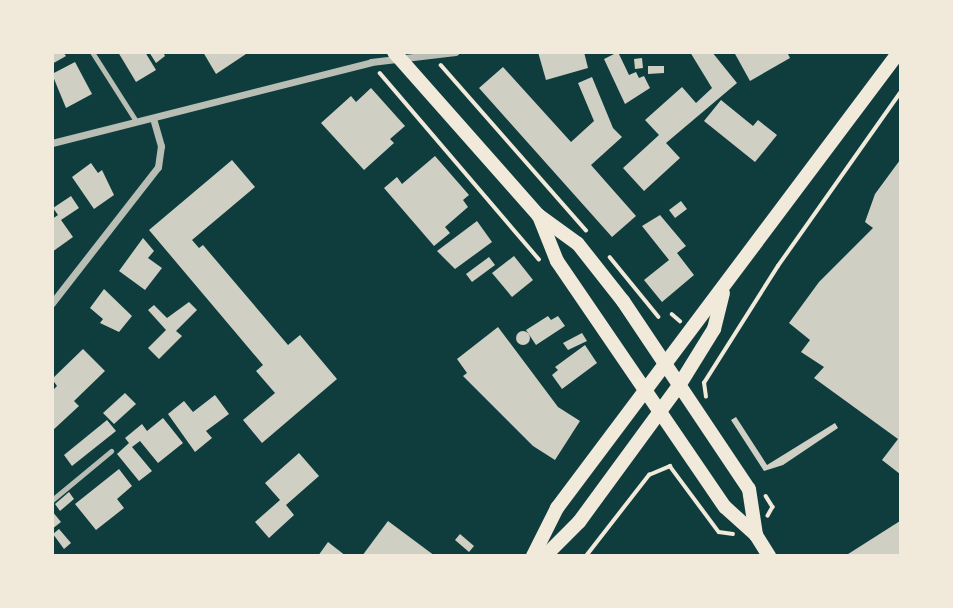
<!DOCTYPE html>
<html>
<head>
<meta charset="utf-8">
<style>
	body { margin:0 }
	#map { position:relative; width:953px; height:608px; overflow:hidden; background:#0f3d3e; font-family:Merriweather,serif }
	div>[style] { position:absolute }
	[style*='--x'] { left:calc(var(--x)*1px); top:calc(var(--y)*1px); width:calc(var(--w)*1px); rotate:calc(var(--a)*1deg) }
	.building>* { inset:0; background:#cfcfc3 }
	.round { border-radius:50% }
	.path>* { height:3.5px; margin:-1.75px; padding:0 1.75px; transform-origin:1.75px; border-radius:1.75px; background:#f1e9da }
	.service>* { height:5px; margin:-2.5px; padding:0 2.5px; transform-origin:2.5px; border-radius:2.5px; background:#b8beb3 }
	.minor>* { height:7px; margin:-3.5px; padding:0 3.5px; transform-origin:3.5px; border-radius:3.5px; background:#b8beb3 }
	.secondary>* { height:14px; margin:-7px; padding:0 7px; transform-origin:7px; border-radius:7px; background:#f1e9da }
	span { translate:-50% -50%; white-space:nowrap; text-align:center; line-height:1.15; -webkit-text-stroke:5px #f1e9da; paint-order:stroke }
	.frame { position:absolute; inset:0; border:54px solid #f1e9da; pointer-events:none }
</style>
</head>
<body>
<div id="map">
	<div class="building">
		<i style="clip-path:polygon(52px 52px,63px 52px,66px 56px,52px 64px)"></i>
		<i style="clip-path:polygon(118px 52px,145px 52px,156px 70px,136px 82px)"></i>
		<i style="clip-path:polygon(149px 52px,163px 52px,165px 56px,156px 63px)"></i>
		<i style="clip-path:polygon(203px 52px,249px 52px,216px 74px)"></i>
		<i style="clip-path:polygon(538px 52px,584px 52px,588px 68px,546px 80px)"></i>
		<i style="clip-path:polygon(618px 52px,629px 75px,636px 72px,639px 78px,644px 76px,650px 88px,625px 104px,604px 59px)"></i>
		<i style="clip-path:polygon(690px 52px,712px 52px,737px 83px,666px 143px,680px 158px,644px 191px,623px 168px,659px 135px,645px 120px,682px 87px,696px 103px,712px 88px)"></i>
		<i style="clip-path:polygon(734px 52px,787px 52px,790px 58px,750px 81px)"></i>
		<i style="clip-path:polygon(642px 58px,643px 68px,635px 69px,634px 59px)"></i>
		<i style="clip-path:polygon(75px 62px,92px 94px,66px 108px,52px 74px)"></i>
		<i style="clip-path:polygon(648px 66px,664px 66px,664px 73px,648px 74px)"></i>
		<i style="clip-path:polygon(503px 67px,571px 142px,594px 121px,578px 83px,592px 77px,613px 128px,622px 137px,591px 165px,636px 216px,612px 237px,479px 88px)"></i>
		<i style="clip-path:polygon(371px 88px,405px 126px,390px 139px,394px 143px,364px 170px,321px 123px,351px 96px,356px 102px)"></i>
		<i style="clip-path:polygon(721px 100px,753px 126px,758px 120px,777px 135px,755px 162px,704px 121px)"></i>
		<i style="clip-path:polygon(435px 156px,469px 195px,463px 200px,468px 207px,445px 227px,450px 233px,434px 246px,384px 188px,397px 177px,402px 184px)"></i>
		<i style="clip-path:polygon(232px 160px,255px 187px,192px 240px,199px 248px,203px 245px,288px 345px,300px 335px,337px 379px,262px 443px,243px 420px,275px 393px,256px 371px,263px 365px,149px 230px)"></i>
		<i style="clip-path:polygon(900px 160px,900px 474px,882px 460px,898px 439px,814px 378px,824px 367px,801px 352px,810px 340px,789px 323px,819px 282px,873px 228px,865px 222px,875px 194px)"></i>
		<i style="clip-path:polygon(91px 163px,98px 173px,102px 170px,114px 195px,94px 209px,72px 177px)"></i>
		<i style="clip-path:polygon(71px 196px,79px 208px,61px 220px,73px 237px,52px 252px,52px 219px,58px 215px,53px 208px)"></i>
		<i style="clip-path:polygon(681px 201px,687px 209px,675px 218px,669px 210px)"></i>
		<i style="clip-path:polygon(660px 215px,686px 246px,677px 253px,694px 275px,662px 302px,644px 280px,669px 260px,642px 226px)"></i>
		<i style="clip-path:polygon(477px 221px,492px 242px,455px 269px,437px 251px)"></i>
		<i style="clip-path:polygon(143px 238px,154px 251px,148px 258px,162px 268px,145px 290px,119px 271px)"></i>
		<i style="clip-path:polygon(514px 256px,533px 280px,512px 297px,492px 273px)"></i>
		<i style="clip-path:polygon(489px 257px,495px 265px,472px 282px,466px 274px)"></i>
		<i style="clip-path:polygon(104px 289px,132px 316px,119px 332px,100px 323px,103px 319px,90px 308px)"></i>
		<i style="clip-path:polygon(189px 302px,197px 310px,176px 331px,182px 336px,159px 359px,148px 348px,166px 330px,148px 310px,154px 305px,167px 318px)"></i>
		<i style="clip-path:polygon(548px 316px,551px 320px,558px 316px,565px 326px,536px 345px,526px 330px)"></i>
		<i style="clip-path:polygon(498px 327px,558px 407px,580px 421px,555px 460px,533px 446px,463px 376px,467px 373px,457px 359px)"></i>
		<i class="round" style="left:516px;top:331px;width:14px;height:14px"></i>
		<i style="clip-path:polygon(582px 333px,587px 341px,568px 350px,563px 343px)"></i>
		<i style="clip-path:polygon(585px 345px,597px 363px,562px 389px,552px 375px,558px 370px,555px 367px)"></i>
		<i style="clip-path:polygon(83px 349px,105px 371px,74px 401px,79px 406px,52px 431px,52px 391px,57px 386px,52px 379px)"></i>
		<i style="clip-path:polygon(125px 393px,136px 404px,114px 424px,103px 413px)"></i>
		<i style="clip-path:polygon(215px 395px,229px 414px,206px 431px,212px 438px,195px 452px,168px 414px,184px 401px,193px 412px)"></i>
		<i style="clip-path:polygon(736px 417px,767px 465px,835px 423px,838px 428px,783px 465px,764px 471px,731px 420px)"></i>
		<i style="clip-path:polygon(163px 418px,183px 443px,158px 463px,140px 441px,132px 447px,152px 471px,139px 481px,117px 454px,129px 443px,125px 438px,142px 424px,147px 431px)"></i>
		<i style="clip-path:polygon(107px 420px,116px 431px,72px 466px,64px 455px)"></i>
		<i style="clip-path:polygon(299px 453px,319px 476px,286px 505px,294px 515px,269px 538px,255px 522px,280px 500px,265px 483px)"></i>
		<i style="clip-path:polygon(119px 469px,132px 486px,117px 499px,124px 508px,96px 530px,75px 504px)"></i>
		<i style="clip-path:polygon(69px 492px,74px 499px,60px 511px,55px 504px)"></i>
		<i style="clip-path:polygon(52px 511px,61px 522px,52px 529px)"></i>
		<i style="clip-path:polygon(388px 521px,435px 556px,362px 556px)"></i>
		<i style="clip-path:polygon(900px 521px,900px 556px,845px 556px)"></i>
		<i style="clip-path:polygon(59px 529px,71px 543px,64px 549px,53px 534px)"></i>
		<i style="clip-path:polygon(460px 534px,474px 546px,469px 552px,455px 540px)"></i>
		<i style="clip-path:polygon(328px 542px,346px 556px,318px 556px)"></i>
	</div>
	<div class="path">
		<i style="--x:441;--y:65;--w:220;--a:48.7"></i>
		<i style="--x:380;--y:73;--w:245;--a:49.5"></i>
		<i style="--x:610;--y:257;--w:77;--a:50.8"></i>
		<i style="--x:672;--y:314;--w:11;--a:41"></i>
		<i style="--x:706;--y:397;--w:14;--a:-98"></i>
		<i style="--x:704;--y:383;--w:138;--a:-57.7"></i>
		<i style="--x:778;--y:266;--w:212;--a:-54.8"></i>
		<i style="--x:766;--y:496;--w:13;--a:58"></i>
		<i style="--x:773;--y:507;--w:10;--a:119"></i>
		<i style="--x:586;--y:556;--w:103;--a:-52.1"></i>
		<i style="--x:649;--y:475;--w:23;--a:-23"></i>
		<i style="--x:670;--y:466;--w:82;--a:53.4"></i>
		<i style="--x:719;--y:532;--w:14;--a:8"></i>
	</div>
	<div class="service">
		<i style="--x:92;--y:52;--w:82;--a:57.5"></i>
		<i style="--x:52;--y:500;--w:77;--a:-39.7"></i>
	</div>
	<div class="minor">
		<i style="--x:52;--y:143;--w:329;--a:-14.2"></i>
		<i style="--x:371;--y:62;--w:85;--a:-6.8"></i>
		<i style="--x:52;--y:303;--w:172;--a:-52.1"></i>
		<i style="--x:158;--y:167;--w:21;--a:-82"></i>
		<i style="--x:161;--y:146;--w:29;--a:-106"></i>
	</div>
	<div class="secondary">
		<i style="--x:394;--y:52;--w:217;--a:48.5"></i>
		<i style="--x:538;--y:215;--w:49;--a:35.9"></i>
		<i style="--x:578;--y:244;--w:73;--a:51.7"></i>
		<i style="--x:623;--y:301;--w:226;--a:56.2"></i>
		<i style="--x:749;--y:489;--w:47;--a:81.3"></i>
		<i style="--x:539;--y:216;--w:48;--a:68.2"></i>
		<i style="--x:557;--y:261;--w:298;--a:55.7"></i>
		<i style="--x:725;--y:507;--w:42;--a:42.1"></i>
		<i style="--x:756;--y:535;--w:25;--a:58"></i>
		<i style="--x:533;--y:556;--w:54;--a:-63.4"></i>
		<i style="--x:557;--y:508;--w:570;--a:-53.13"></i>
		<i style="--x:545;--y:556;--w:48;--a:-45"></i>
		<i style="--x:579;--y:522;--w:171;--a:-53.8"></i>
		<i style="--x:680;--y:384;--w:65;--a:-58.3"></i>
		<i style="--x:714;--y:329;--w:37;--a:-76"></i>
	</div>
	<div class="frame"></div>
</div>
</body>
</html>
